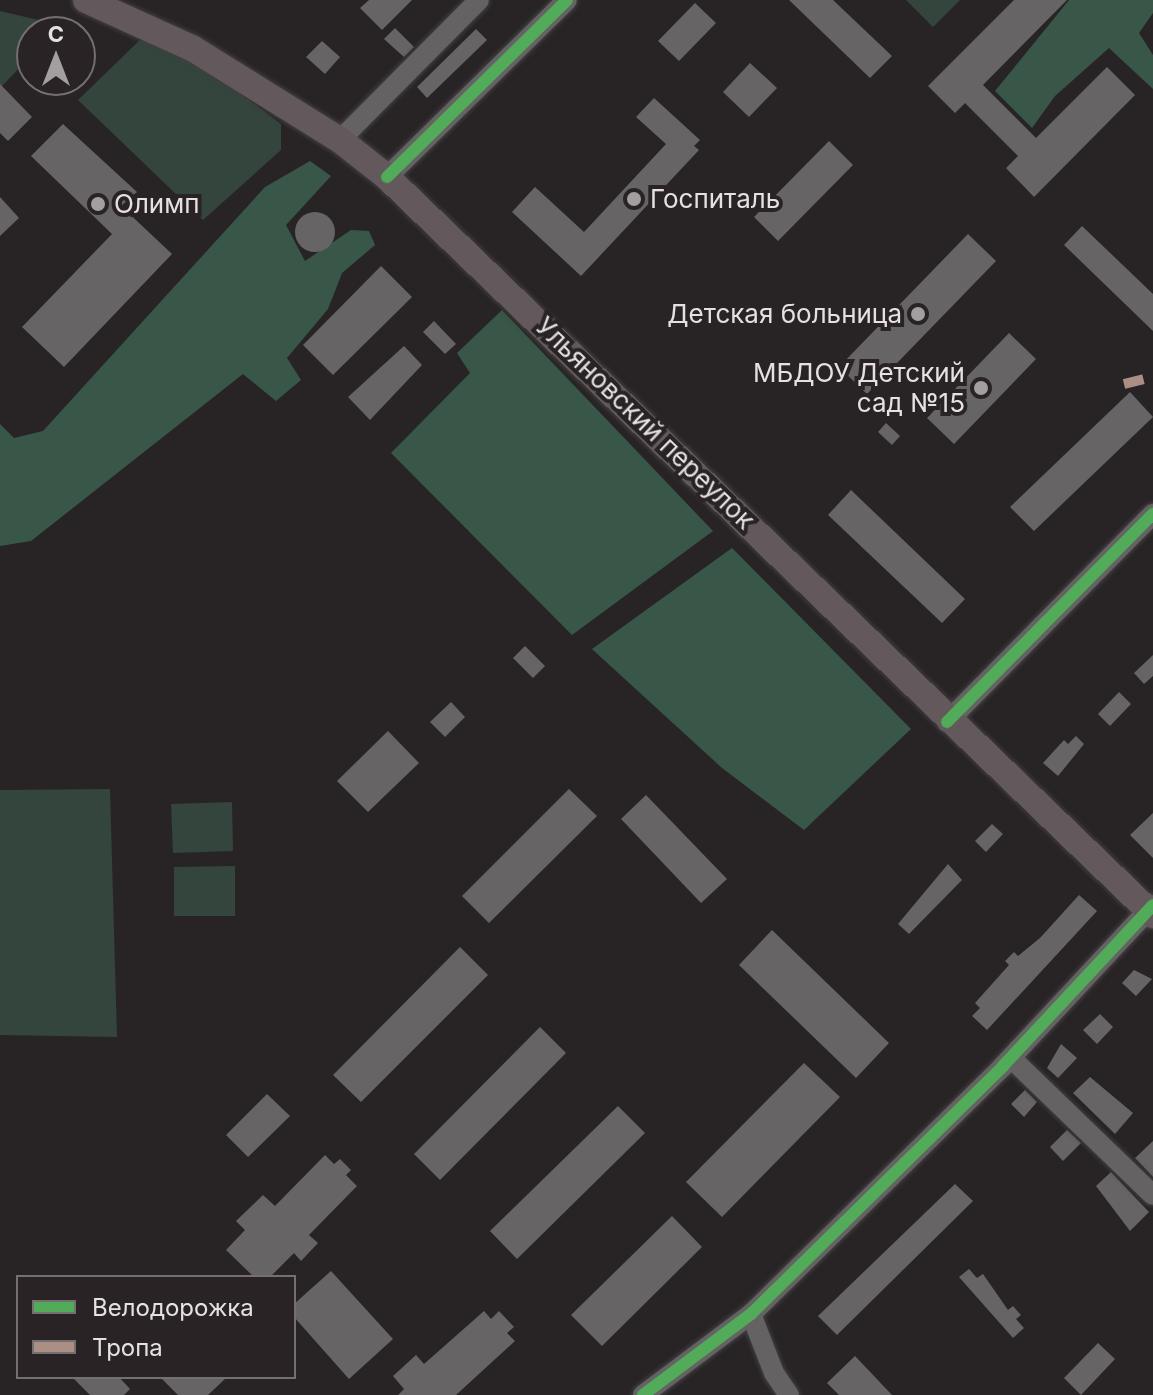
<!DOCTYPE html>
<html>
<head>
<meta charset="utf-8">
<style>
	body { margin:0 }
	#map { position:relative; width:1153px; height:1395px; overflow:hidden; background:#282426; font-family:Inter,sans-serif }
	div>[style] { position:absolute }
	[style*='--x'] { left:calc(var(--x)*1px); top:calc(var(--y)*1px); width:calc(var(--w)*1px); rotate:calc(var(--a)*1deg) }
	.green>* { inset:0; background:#33453c }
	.forest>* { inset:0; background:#385748 }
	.building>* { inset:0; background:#676465 }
	.round { border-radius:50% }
	.roads { filter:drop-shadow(0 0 2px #434041) drop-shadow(0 0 2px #434041) }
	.minor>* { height:20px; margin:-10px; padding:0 10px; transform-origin:10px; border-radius:10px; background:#646263 }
	.major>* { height:26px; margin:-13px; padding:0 13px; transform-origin:13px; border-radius:13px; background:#63595d }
	.quiet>* { height:10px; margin-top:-5px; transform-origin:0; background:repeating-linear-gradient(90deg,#ac8f84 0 20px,transparent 0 30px) }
	.cycleway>* { height:12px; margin:-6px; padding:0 6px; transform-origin:6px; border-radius:6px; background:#51ab58 }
	.dots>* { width:22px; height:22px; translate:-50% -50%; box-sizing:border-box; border:4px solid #292325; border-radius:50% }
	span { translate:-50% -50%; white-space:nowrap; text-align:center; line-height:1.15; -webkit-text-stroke:8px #292325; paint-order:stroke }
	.poi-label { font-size:26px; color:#e5e1e2 }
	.left { translate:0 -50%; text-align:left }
	.right { translate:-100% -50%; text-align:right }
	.street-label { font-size:26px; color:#e5e1e2 }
	.legend { position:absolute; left:16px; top:1275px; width:280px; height:104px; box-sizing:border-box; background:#292325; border:2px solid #746f71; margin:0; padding:10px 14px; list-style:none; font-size:24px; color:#e5e1e2 }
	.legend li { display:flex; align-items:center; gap:16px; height:40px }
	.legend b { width:40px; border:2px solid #746f71 }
	.north { position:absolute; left:16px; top:16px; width:80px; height:80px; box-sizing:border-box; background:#292325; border:2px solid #746f71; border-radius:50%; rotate:0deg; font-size:22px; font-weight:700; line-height:32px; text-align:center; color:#e5e1e2 }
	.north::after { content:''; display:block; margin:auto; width:28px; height:36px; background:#a39fa0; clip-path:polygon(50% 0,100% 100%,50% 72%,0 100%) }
</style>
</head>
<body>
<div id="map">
	<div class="green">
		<i style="clip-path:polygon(906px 0,960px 0,933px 27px)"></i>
		<i style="clip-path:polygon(0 11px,60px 25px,54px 32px,32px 32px,32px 55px,0 88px)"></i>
		<i style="clip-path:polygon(144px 36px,197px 62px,281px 124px,281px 150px,203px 220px,78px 100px)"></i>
		<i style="clip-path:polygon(110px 789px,117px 1037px,0 1035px,0 790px)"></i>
		<i style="clip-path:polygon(232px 802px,233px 851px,173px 853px,171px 804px)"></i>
		<i style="clip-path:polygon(235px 866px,235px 916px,174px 916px,174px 867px)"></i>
	</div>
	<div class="forest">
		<i style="clip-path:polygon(1069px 0,1153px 0,1153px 13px,1139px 33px,1153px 55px,1153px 89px,1109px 48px,1055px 96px,1032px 128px,995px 91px)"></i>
		<i style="clip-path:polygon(310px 161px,331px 176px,286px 225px,305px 261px,351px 230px,369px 231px,375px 245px,342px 273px,328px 309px,287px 358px,301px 380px,276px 401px,243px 374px,31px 541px,0 546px,0 424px,14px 438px,43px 431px,265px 187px)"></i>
		<i style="clip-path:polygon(502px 310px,713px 531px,572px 635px,391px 453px,470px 373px,457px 353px)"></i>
		<i style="clip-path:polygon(732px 548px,911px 729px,804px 830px,722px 768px,592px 649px)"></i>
	</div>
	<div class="building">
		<i style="clip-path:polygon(369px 0,412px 0,382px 30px,360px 8px)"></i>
		<i style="clip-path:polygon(789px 0,833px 0,892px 56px,870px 78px)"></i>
		<i style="clip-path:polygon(1014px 0,1067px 0,983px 85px,1036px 138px,1107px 67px,1135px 95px,1034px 197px,1006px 168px,1018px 156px,965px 103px,955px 113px,928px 86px)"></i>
		<i style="clip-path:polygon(695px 3px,716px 23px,679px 61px,658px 41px)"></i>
		<i style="clip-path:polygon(395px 28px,414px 47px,404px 57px,384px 39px)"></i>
		<i style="clip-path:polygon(476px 29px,487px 40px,427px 98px,417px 87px)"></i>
		<i style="clip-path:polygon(322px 41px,340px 57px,325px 74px,306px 57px)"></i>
		<i style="clip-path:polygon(750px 63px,777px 88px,749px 117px,723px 92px)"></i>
		<i style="clip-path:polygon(0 84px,32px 117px,8px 141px,0 133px)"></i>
		<i style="clip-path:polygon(654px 98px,700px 140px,694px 146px,699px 150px,581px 276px,512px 212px,535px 187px,584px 232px,666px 144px,636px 117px)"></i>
		<i style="clip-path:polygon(63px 124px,137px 192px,121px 206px,172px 254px,64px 367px,22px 327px,112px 234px,31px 156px)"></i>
		<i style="clip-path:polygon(829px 141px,853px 165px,778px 241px,754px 217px)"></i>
		<i style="clip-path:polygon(0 197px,19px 218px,0 236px)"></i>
		<i class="round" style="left:295px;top:212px;width:40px;height:40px"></i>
		<i style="clip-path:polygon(1082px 226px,1153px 294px,1153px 331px,1064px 245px)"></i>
		<i style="clip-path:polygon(968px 234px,996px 261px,867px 394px,839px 367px)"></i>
		<i style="clip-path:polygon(381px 266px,412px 297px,333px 375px,303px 345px)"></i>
		<i style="clip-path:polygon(434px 321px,456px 344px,445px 354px,423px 332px)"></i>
		<i style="clip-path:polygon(1009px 333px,1036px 359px,954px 444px,927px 418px)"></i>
		<i style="clip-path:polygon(404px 346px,422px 365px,370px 420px,348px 397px)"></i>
		<i style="clip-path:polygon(1130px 392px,1153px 417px,1034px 531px,1010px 507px)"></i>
		<i style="clip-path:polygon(886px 423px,900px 436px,892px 445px,878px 432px)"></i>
		<i style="clip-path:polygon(851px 490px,965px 599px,942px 623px,828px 515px)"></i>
		<i style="clip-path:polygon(525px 646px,545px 666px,533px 678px,513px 658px)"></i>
		<i style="clip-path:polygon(1153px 655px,1153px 676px,1144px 684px,1134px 673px)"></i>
		<i style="clip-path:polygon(1119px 692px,1131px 704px,1110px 726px,1098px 714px)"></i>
		<i style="clip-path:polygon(451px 702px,465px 717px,445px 737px,430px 722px)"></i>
		<i style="clip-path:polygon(388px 731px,419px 763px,368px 812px,337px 781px)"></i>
		<i style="clip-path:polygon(1076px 736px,1084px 744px,1058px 776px,1043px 763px,1064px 740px,1068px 744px)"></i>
		<i style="clip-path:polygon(569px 789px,597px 816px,489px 923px,462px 896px)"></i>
		<i style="clip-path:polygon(646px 795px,727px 879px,701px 903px,621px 819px)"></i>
		<i style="clip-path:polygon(1153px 813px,1153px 858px,1130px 835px)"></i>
		<i style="clip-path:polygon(992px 824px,1003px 834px,986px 852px,975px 841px)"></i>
		<i style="clip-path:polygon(948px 864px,962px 880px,909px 934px,898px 924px)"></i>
		<i style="clip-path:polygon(1079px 895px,1097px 911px,987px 1030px,972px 1016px,980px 1008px,975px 1003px,1009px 965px,1005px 961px,1014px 952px,1018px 956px,1040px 938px)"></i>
		<i style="clip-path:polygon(772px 930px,889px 1043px,856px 1078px,739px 965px)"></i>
		<i style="clip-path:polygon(460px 947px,488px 975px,361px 1102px,333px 1075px)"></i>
		<i style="clip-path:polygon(1134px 970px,1152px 979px,1136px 996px,1122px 983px)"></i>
		<i style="clip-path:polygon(1100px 1014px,1113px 1027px,1097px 1044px,1083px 1030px)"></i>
		<i style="clip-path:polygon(540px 1027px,566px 1053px,440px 1180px,414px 1154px)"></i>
		<i style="clip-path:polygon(1061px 1044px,1077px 1058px,1058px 1078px,1047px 1068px)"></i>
		<i style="clip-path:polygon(804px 1063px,840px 1097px,722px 1217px,686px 1182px)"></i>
		<i style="clip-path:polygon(1090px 1077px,1133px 1113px,1115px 1134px,1073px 1093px)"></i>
		<i style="clip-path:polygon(1025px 1090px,1037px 1102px,1024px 1117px,1011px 1104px)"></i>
		<i style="clip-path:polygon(267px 1094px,290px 1116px,248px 1157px,226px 1135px)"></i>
		<i style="clip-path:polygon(618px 1106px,645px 1133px,517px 1259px,490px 1231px)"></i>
		<i style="clip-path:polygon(1067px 1130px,1081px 1143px,1063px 1161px,1050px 1147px)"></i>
		<i style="clip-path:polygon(1153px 1141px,1153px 1177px,1135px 1158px)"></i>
		<i style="clip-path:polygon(325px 1155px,334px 1164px,340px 1159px,351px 1170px,346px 1175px,357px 1186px,309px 1235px,318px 1243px,301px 1261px,294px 1253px,270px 1277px,254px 1277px,226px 1250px,245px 1230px,236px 1221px,263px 1195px,275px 1206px)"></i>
		<i style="clip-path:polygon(1111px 1172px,1149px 1212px,1130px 1231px,1096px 1186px)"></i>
		<i style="clip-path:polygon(955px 1184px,973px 1201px,837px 1335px,818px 1316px)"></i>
		<i style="clip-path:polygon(672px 1216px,702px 1247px,602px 1346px,571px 1315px)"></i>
		<i style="clip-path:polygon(969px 1269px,977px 1278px,983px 1274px,1008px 1310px,1013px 1306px,1021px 1315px,1016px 1319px,1024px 1328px,1013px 1338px,959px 1277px)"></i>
		<i style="clip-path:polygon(331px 1271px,393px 1339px,349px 1379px,294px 1317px,294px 1304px)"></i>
		<i style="clip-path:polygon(484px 1311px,491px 1319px,499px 1311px,514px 1327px,507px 1333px,515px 1341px,456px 1395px,398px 1395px,404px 1389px,393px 1376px,416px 1355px,424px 1364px)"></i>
		<i style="clip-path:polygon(1098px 1343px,1115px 1359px,1081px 1395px,1064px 1378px)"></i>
		<i style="clip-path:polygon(855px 1356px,892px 1395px,839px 1395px,827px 1383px)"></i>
		<i style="clip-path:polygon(72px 1377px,119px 1377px,130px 1389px,124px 1395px,90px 1395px)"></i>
		<i style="clip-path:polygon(160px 1377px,227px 1377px,208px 1395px,178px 1395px)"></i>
	</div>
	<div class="roads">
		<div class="minor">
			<i style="--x:340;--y:140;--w:197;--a:-45.2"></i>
			<i style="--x:387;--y:177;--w:252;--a:-44.5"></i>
			<i style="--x:947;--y:722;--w:293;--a:-45.3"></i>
			<i style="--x:1011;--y:1058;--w:197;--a:44"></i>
			<i style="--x:751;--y:1314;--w:63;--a:68.7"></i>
			<i style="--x:774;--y:1373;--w:27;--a:56"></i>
			<i style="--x:643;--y:1395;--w:135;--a:-36.9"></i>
			<i style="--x:751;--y:1314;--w:354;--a:-44.5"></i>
			<i style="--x:1003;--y:1066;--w:220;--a:-47"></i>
		</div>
		<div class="major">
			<i style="--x:86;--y:0;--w:116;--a:24.4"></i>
			<i style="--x:192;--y:48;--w:174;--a:31.9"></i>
			<i style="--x:340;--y:140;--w:60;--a:38.2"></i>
			<i style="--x:387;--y:177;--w:1064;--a:43.93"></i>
		</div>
	</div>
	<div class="quiet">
		<i style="--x:1124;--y:384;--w:30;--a:-14"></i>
	</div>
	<div class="cycleway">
		<i style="--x:387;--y:177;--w:252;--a:-44.5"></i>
		<i style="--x:947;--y:722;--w:293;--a:-45.3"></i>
		<i style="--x:643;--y:1395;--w:135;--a:-36.9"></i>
		<i style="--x:751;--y:1314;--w:354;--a:-44.5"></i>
		<i style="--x:1003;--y:1066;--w:220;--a:-47"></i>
	</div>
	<div class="dots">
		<i style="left:634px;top:199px;background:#a39fa0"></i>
		<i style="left:98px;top:204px;background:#a39fa0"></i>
		<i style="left:918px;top:314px;background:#a39fa0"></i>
		<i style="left:981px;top:388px;background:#a39fa0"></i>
	</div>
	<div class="poi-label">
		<span class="left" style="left:650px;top:199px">Госпиталь</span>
		<span class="left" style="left:114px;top:204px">Олимп</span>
		<span class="right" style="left:902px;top:314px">Детская больница</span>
		<span class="right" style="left:965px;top:388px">МБДОУ Детский<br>сад №15</span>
	</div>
	<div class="street-label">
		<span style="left:645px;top:423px;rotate:44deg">Ульяновский переулок</span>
	</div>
	<ul class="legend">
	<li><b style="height:10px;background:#51ab58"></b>Велодорожка</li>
	<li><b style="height:10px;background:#ac8f84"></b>Тропа</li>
	</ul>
	<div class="north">С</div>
</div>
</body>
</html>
